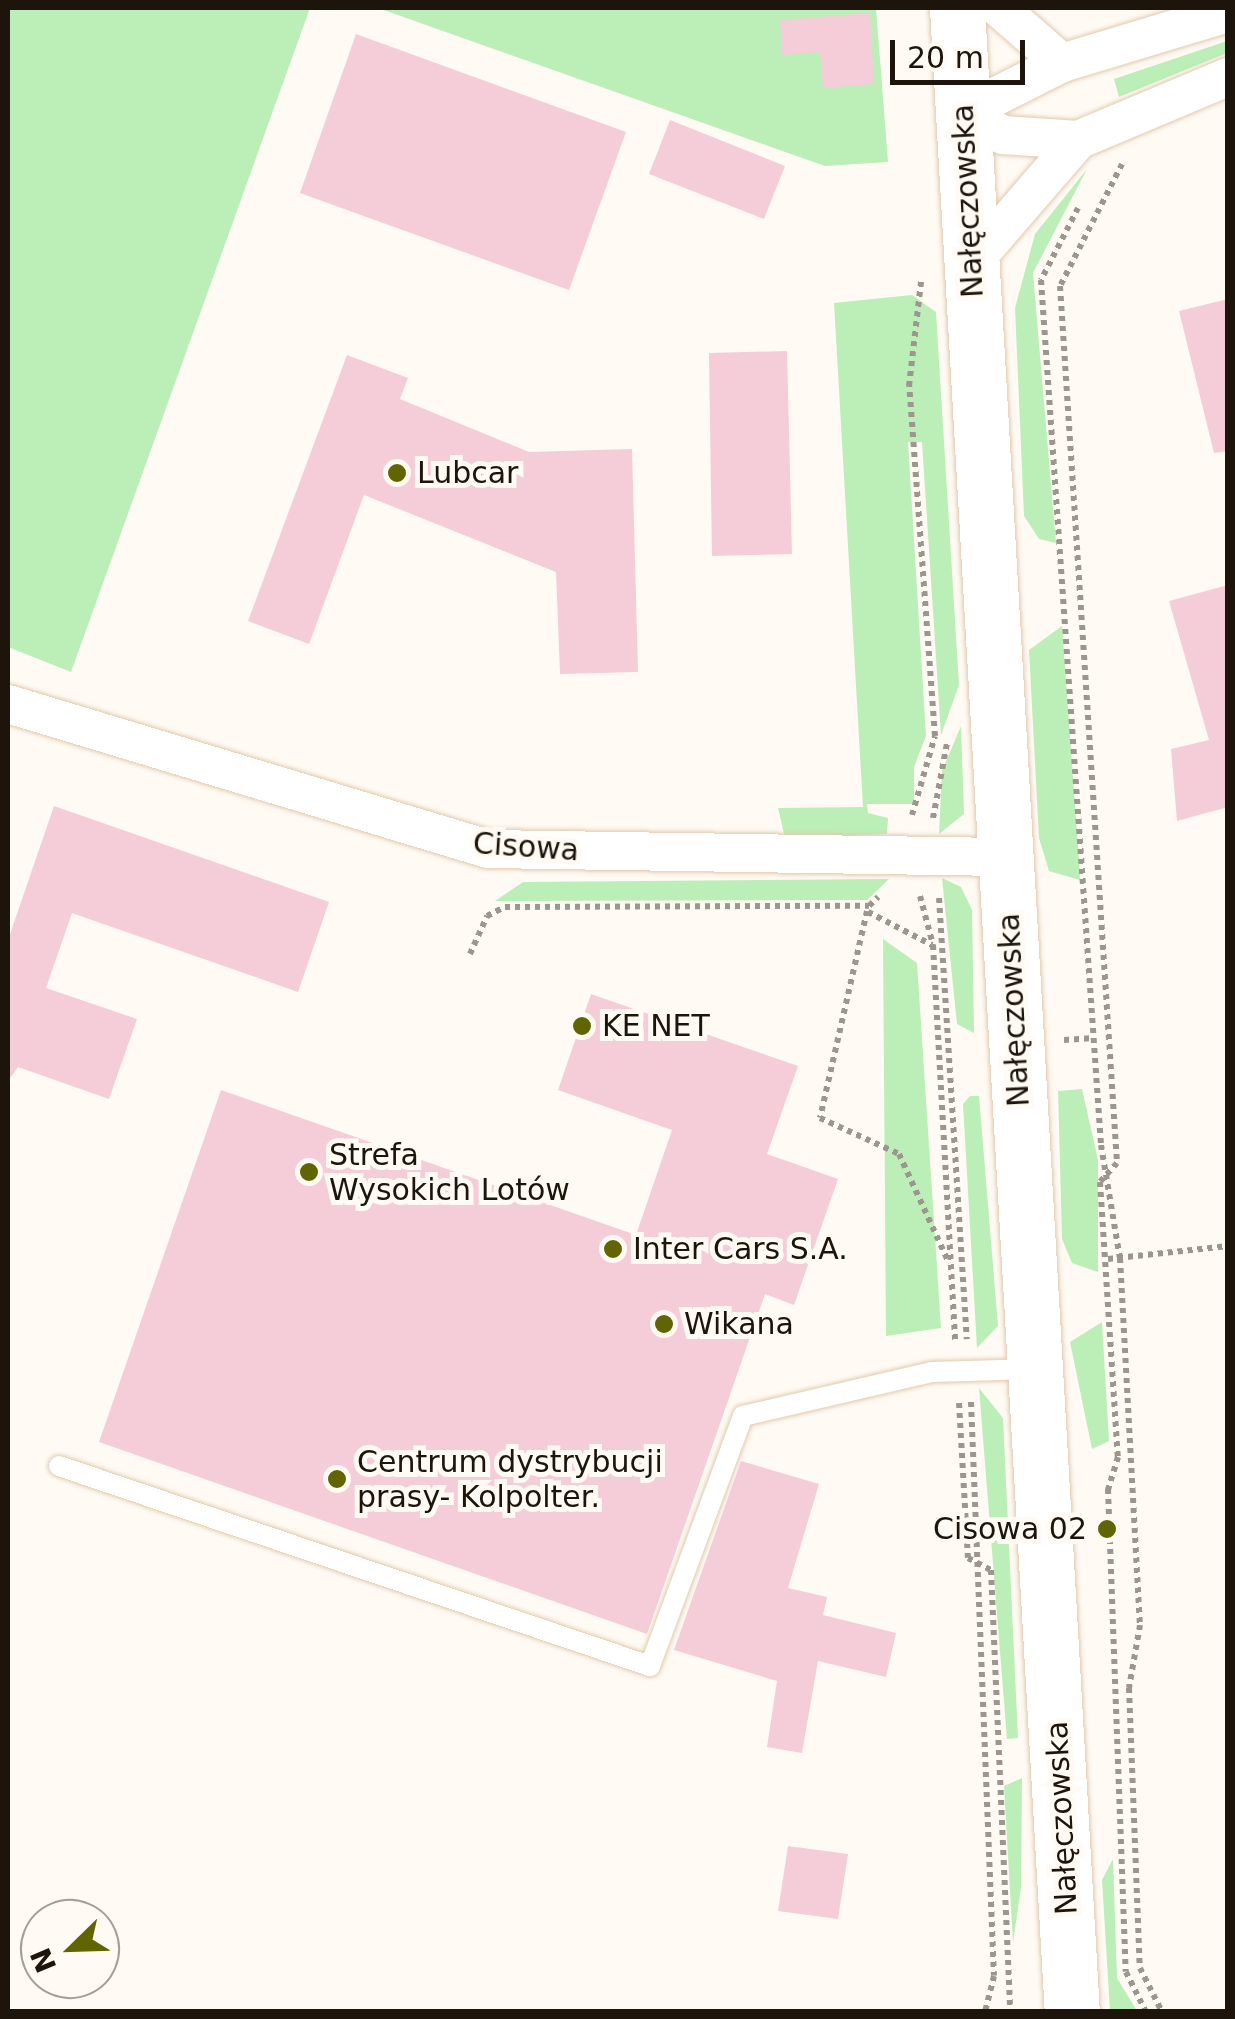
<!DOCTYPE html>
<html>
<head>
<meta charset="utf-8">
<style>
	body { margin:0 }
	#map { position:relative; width:1235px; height:2019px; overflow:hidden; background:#fffaf4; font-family:"DejaVu Sans",sans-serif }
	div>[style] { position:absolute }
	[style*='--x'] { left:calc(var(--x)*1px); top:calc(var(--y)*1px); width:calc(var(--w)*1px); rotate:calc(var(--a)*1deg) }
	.green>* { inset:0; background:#bceeb7 }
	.building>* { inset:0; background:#f4cdd9 }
	.path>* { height:6px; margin-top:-3px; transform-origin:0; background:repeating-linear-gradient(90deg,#9c968e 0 5px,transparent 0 10px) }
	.roads { filter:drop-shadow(0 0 2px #e1caae) drop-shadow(0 0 2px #e1caae) }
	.lane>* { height:20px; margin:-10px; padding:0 10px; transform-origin:10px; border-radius:10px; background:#fff }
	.street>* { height:38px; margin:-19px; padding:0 19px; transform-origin:19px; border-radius:19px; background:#fff }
	.secondary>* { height:55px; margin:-27.5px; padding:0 27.5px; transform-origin:27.5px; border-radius:27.5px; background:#fff }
	.dots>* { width:28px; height:28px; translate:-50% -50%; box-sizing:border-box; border:5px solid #fffaf4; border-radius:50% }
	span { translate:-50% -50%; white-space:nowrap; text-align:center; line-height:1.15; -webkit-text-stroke:10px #fffaf4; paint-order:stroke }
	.street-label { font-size:30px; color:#1d150b }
	.poi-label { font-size:30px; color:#1d150b }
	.left { translate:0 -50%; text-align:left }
	.right { translate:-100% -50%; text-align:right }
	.frame { position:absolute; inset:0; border:10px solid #1d150b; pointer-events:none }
	.north { position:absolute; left:20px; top:1899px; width:100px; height:100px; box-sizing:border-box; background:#fffaf4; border:2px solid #a59e97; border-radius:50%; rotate:247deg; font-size:28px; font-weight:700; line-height:40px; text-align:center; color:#1d150b }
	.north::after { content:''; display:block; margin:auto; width:35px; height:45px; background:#606501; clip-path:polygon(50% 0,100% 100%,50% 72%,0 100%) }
	.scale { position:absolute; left:890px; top:40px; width:135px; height:45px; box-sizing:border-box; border:5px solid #1d150b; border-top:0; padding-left:12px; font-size:30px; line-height:35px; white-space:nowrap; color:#1d150b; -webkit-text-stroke:8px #fffaf4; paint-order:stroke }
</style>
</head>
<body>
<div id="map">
	<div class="green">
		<i style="clip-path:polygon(8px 8px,310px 8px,71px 672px,8px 647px)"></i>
		<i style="clip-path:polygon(378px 8px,876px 8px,888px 162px,825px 166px)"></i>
		<i style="clip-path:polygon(1227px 41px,1227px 53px,1119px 97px,1114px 79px)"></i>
		<i style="clip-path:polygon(1087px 169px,1033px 273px,1056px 543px,1039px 539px,1024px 516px,1015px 308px,1035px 234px)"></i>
		<i style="clip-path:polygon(912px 295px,936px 312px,959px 685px,941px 735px,922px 442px,908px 442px,926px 736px,914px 767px,914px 804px,867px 804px,868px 813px,888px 818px,887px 834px,785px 838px,778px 808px,863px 807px,834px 303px)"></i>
		<i style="clip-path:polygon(1062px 626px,1079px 861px,1080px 880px,1049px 871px,1039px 838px,1029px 650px)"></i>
		<i style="clip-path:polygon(961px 726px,964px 814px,939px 834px,942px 771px)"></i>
		<i style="clip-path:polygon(942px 878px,961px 887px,972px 910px,974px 1033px,957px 1024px)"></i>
		<i style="clip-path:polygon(889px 879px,867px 900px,495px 901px,523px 882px)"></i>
		<i style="clip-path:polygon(883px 939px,917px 963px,941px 1328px,886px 1336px)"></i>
		<i style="clip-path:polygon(1082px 1089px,1098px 1160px,1098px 1272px,1072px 1263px,1062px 1239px,1058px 1091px)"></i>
		<i style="clip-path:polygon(970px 1096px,979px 1096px,998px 1326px,977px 1348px,963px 1104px)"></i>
		<i style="clip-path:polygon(1102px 1322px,1109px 1441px,1092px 1449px,1070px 1342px)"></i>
		<i style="clip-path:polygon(979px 1388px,1003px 1418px,1018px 1738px,1007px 1739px)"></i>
		<i style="clip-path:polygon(1022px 1778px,1021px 1887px,1013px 1943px,1004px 1786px)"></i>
		<i style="clip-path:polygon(1113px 1859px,1117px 1978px,1137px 2011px,1110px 2011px,1102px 1880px)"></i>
	</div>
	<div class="building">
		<i style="clip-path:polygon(870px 13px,874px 84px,823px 88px,820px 52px,782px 55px,780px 20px)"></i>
		<i style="clip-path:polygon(356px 34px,626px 132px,569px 290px,300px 193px)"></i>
		<i style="clip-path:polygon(670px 120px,785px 166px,764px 219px,649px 174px)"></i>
		<i style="clip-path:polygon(1228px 299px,1228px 451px,1214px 453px,1179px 311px)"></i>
		<i style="clip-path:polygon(787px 351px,792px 554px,712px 556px,709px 353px)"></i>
		<i style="clip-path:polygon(347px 355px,408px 378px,400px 399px,529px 452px,632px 449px,638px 672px,560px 674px,556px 572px,364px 495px,309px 644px,248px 621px)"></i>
		<i style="clip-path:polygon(1228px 585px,1228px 807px,1177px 821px,1171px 749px,1209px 740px,1169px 601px)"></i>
		<i style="clip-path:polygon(54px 806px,329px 902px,298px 992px,72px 913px,46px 988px,137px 1019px,109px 1099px,18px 1067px,8px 1081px,8px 940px)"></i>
		<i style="clip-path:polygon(591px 994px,798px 1066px,767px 1154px,838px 1179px,794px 1305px,765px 1294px,647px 1634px,99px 1442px,221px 1090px,636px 1235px,672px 1130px,558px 1090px)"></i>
		<i style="clip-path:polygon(741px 1461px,819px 1484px,788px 1588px,827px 1597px,823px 1615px,896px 1633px,886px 1677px,818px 1661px,802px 1753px,767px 1747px,777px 1681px,674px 1650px)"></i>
		<i style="clip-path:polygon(788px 1846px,848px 1854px,838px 1919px,778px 1911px)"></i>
	</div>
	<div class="path">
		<i style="--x:1122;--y:164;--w:137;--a:116.9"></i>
		<i style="--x:1060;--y:286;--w:879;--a:86.28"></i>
		<i style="--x:1117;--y:1163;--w:25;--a:132"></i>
		<i style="--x:1100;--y:1182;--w:276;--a:86.3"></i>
		<i style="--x:1118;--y:1457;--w:34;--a:107"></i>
		<i style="--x:1108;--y:1489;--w:483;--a:87.9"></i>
		<i style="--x:1126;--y:1972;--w:45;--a:63.4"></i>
		<i style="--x:1078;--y:208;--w:81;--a:117.2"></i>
		<i style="--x:1041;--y:280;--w:867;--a:86.03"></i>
		<i style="--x:1101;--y:1145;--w:115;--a:80.5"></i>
		<i style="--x:1120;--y:1258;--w:368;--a:86.9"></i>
		<i style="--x:1140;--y:1625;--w:64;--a:99.9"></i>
		<i style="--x:1129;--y:1688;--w:280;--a:87.8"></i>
		<i style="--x:1140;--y:1968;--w:49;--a:63.4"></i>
		<i style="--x:912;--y:815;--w:82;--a:-73.8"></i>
		<i style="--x:935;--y:736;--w:351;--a:-94.2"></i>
		<i style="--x:909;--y:386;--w:105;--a:-83.4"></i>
		<i style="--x:933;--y:818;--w:76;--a:-79.4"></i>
		<i style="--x:920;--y:896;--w:51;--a:75.1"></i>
		<i style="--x:933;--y:945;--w:397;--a:86.8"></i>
		<i style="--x:939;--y:898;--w:442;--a:86.4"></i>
		<i style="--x:867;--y:911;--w:212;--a:102.8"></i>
		<i style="--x:820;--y:1118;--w:87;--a:24.5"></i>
		<i style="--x:899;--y:1154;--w:120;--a:65.4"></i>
		<i style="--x:868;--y:912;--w:72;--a:27.3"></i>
		<i style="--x:470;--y:954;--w:42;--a:-65.9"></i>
		<i style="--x:487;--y:916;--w:20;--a:-27"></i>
		<i style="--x:505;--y:907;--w:364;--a:-0.2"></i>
		<i style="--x:869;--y:906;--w:13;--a:-45"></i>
		<i style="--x:1064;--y:1040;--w:30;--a:-4"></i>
		<i style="--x:1108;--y:1259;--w:121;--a:-6.2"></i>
		<i style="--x:971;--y:1402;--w:574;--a:87.71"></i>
		<i style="--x:994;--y:1976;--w:37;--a:104"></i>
		<i style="--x:959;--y:1403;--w:155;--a:86.7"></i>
		<i style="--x:968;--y:1558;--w:26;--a:28"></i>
		<i style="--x:991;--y:1570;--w:442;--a:87.5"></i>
	</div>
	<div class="roads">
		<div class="lane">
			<i style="--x:59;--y:1466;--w:624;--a:18.7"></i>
			<i style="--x:650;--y:1666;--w:267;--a:-69.6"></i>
			<i style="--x:743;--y:1416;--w:194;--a:-13.1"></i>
			<i style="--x:932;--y:1372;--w:103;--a:-1.7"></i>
		</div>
		<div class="street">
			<i style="--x:999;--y:8;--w:84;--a:41.1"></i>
			<i style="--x:963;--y:113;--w:111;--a:-26.8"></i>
			<i style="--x:1062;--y:63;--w:173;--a:-16.8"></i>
			<i style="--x:963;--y:113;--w:46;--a:28.8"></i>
			<i style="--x:1003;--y:135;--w:75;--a:3.8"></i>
			<i style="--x:1078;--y:140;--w:163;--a:-22.8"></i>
			<i style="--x:972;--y:263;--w:162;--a:-49.2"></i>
			<i style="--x:8;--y:704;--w:501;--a:16.81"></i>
			<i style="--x:488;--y:849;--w:517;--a:0.89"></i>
		</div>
		<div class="secondary">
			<i style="--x:957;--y:8;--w:2007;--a:86.72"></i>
		</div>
	</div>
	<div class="dots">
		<i style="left:397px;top:473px;background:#606501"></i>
		<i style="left:582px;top:1026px;background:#606501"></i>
		<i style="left:309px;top:1172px;background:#606501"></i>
		<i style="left:613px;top:1249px;background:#606501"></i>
		<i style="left:664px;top:1324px;background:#606501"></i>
		<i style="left:337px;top:1479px;background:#606501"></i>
		<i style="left:1107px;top:1529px;background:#606501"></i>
	</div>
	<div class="street-label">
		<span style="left:968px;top:201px;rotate:-93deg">Nałęczowska</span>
		<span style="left:526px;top:847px;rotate:4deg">Cisowa</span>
		<span style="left:1014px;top:1010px;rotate:-93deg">Nałęczowska</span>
		<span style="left:1062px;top:1818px;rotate:-93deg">Nałęczowska</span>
	</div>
	<div class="poi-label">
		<span class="left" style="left:417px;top:473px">Lubcar</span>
		<span class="left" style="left:602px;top:1026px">KE NET</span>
		<span class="left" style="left:329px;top:1172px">Strefa<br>Wysokich Lotów</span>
		<span class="left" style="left:633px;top:1249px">Inter Cars S.A.</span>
		<span class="left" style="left:684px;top:1324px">Wikana</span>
		<span class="left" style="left:357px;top:1479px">Centrum dystrybucji<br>prasy- Kolpolter.</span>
		<span class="right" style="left:1087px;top:1529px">Cisowa 02</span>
	</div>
	<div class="frame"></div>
	<div class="north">N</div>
	<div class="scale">20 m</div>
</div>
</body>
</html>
